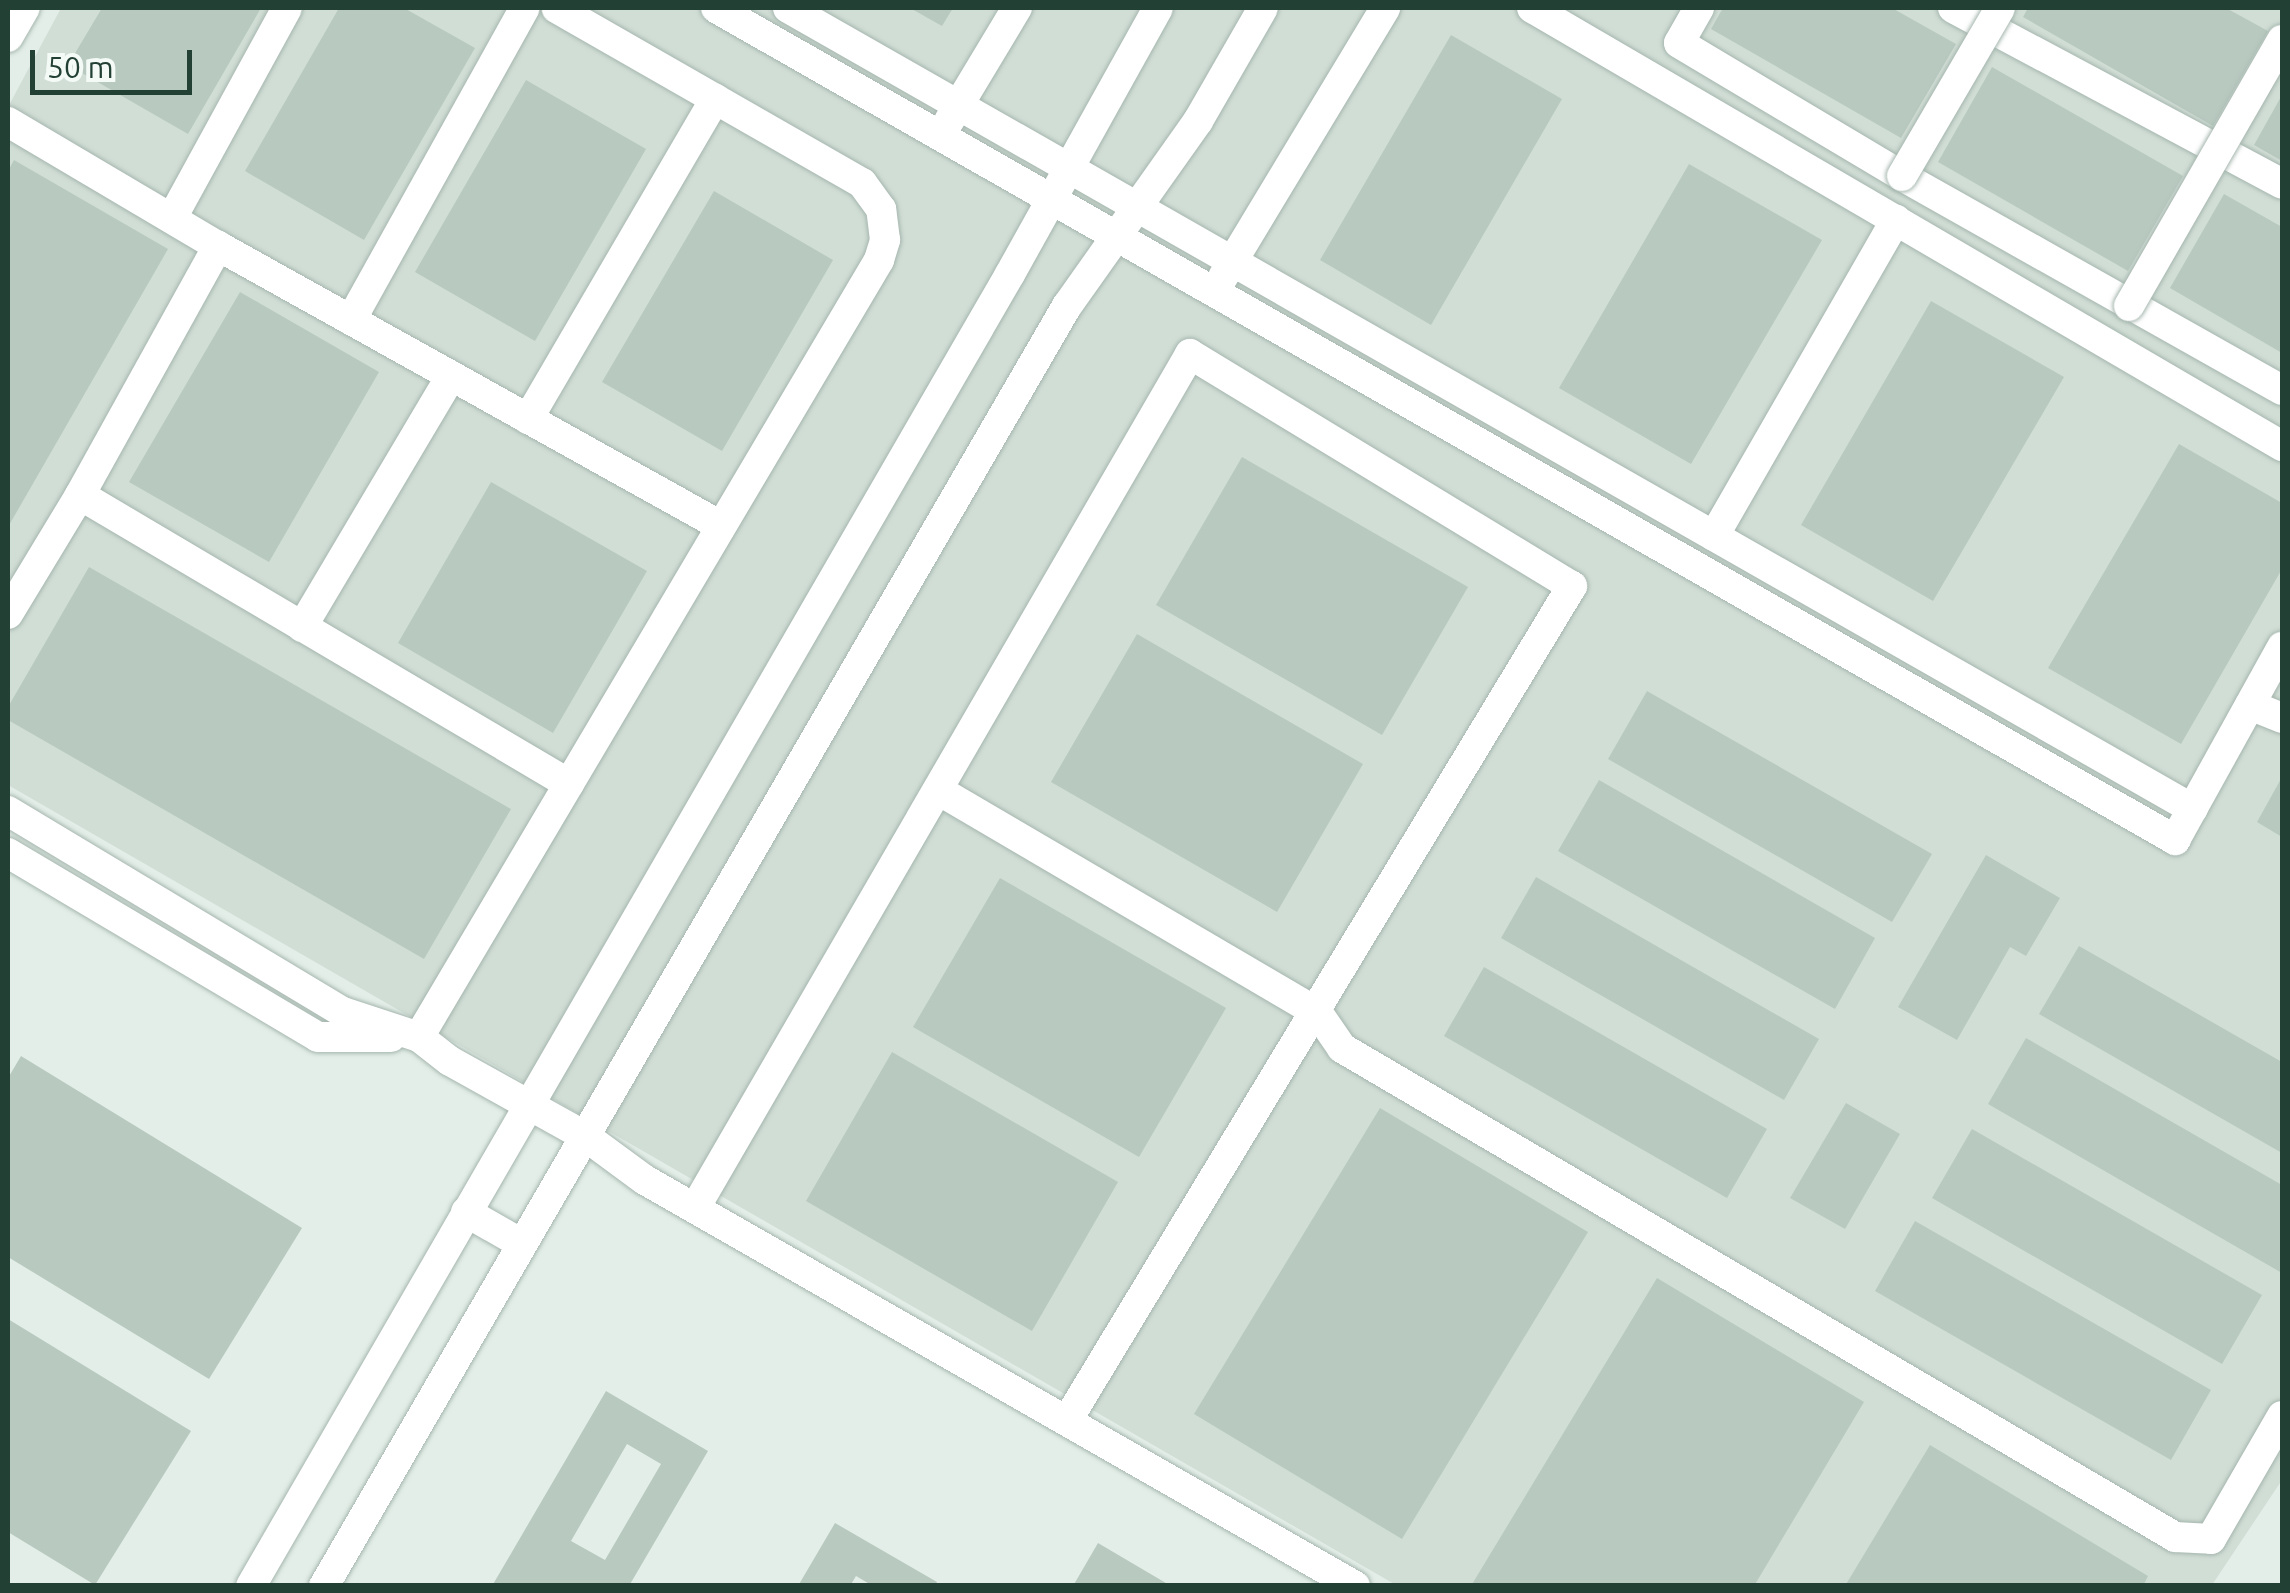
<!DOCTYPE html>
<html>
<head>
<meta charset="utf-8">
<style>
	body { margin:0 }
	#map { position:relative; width:2290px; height:1593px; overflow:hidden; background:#e3eee8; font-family:Ubuntu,sans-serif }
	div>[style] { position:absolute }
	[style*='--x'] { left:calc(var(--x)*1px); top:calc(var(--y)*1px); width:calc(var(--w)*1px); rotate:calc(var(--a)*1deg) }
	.built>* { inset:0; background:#d1ded6 }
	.building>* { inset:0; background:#b8c9c0 }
	.roads { filter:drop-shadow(0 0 2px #a5b6ae) drop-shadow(0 0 2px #a5b6ae) }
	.minor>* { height:30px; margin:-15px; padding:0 15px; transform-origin:15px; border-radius:15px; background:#fff }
	.bridges { filter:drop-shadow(0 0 2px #a5b6ae) drop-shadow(0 0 2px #a5b6ae) }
	.minor-bridge>* { height:30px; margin:-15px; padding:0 15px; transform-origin:15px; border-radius:15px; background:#fff }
	span { translate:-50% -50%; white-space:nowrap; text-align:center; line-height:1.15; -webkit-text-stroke:9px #f4faf6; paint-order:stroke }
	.frame { position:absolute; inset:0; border:10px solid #224034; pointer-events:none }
	.scale { position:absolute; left:30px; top:50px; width:162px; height:45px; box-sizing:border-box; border:5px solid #224034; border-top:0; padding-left:12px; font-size:30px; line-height:35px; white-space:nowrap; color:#224034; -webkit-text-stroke:8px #f4faf6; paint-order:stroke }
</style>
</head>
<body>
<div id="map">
	<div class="built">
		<i style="clip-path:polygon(61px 8px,2282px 8px,2282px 1480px,2212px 1585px,1396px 1585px,8px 785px,8px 107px)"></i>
	</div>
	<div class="building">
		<i style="clip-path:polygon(102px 8px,261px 8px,188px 134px,68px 65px)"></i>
		<i style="clip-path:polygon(339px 8px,404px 8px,475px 48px,364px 240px,245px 171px)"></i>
		<i style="clip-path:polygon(910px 8px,953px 8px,942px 26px)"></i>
		<i style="clip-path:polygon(1723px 8px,1892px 8px,1956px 44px,1901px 138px,1711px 29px)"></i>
		<i style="clip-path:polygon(2028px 8px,2226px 8px,2268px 31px,2213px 126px,2023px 17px)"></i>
		<i style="clip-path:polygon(1451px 35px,1562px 99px,1431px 325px,1320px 260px)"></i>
		<i style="clip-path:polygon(1992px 67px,2183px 176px,2128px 271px,1938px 162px)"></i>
		<i style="clip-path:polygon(526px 80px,646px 149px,535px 341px,415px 272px)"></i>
		<i style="clip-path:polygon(2282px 95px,2282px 161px,2254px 145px)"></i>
		<i style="clip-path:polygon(14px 160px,168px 249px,8px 527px,8px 171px)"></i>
		<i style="clip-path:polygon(1689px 164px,1822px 240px,1691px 464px,1559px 388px)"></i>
		<i style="clip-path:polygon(714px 191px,833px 260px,722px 451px,602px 382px)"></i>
		<i style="clip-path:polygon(2224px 194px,2282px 227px,2282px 353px,2170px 288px)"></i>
		<i style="clip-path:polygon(240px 292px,379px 372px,269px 562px,129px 482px)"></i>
		<i style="clip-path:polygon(1931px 301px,2064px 377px,1933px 601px,1801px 525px)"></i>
		<i style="clip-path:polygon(2179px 444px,2282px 503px,2282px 569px,2181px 744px,2048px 668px)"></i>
		<i style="clip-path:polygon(1242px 457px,1468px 587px,1382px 735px,1156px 605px)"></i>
		<i style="clip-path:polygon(491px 482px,647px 571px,553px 733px,398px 643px)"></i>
		<i style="clip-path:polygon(89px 567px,511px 809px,424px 959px,8px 720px,8px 707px)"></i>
		<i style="clip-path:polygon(1137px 634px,1363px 764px,1277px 912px,1051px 782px)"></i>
		<i style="clip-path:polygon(1647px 691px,1932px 854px,1892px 922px,1608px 759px)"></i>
		<i style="clip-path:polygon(2282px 777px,2282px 837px,2257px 822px)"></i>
		<i style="clip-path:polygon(1599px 780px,1875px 938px,1835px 1009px,1558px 851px)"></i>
		<i style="clip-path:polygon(1986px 855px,2060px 898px,2026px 956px,2010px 947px,1957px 1040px,1898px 1007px)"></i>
		<i style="clip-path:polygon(1536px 877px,1819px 1039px,1784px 1100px,1501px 938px)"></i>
		<i style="clip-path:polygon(1000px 878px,1226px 1008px,1139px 1157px,913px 1027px)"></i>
		<i style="clip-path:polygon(2079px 946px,2282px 1062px,2282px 1153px,2039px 1014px)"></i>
		<i style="clip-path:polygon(1484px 967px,1767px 1129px,1727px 1198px,1444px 1036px)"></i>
		<i style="clip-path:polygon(2026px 1038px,2282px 1185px,2282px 1273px,1988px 1104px)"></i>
		<i style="clip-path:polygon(892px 1052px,1118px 1182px,1032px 1331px,806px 1201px)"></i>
		<i style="clip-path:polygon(21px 1056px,302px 1228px,209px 1379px,8px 1257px,8px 1078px)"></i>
		<i style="clip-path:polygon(1846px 1103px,1900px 1134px,1845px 1229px,1790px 1198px)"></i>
		<i style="clip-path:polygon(1380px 1108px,1588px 1232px,1402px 1539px,1194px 1414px)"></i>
		<i style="clip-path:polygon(1972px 1129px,2262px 1295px,2222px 1364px,1932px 1198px)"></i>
		<i style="clip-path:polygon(1915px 1221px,2211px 1390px,2171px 1460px,1875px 1291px)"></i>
		<i style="clip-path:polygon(1657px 1278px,1864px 1402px,1754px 1586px,1471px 1586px)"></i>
		<i style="clip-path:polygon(8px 1319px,191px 1431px,95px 1585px,8px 1532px)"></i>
		<i style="clip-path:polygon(evenodd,606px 1391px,708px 1451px,629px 1586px,492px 1586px,606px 1391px,627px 1444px,661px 1464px,605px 1560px,571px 1541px,627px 1444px)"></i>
		<i style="clip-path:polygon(1930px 1445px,2148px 1576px,2143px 1586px,1845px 1586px)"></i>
		<i style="clip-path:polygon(835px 1523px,937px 1582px,935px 1586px,873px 1586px,856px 1576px,850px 1586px,798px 1586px)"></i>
		<i style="clip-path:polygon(1098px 1543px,1171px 1586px,1073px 1586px)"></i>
	</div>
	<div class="roads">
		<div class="minor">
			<i style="--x:716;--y:8;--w:1680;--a:29.69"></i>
			<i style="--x:2175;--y:840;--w:221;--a:-61"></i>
			<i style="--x:788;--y:8;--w:1617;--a:29.69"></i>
			<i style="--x:1532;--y:8;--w:869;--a:30.28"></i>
			<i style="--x:1699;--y:8;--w:40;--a:119.7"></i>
			<i style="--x:1679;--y:43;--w:260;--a:30.8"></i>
			<i style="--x:1902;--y:176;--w:436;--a:29.4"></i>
			<i style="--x:1953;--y:8;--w:373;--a:28.1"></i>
			<i style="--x:8;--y:37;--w:34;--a:-60"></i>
			<i style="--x:949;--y:121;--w:132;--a:-59"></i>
			<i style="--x:8;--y:122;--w:244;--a:30.6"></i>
			<i style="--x:218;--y:246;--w:576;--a:29.1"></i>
			<i style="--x:172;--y:218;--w:239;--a:-61.3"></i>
			<i style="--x:1223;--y:277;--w:314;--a:-58.9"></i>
			<i style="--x:351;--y:320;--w:357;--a:-60.9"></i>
			<i style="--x:528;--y:419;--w:371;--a:-59.7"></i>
			<i style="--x:80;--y:495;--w:568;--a:30.58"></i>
			<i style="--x:1714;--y:536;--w:365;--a:-60.1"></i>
			<i style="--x:8;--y:614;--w:139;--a:-58.8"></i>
			<i style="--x:80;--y:495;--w:285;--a:-61"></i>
			<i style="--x:302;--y:627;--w:292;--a:-59.3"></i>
			<i style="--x:2250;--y:705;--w:35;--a:22"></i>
			<i style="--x:938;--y:790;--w:441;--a:30.4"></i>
			<i style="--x:1318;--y:1013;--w:42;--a:55.6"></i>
			<i style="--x:1342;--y:1048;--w:966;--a:30.41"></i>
			<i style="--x:2175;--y:1537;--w:36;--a:3"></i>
			<i style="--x:2211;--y:1539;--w:142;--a:-60"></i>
			<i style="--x:8;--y:811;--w:391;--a:31"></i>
			<i style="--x:343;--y:1012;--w:80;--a:18.2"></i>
			<i style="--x:419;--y:1037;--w:39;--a:38"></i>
			<i style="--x:450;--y:1061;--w:154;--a:29.1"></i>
			<i style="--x:585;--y:1136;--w:74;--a:36.3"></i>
			<i style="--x:645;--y:1180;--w:818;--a:29.76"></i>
			<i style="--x:8;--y:853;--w:360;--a:30.7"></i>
			<i style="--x:318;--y:1037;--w:73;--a:0"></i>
			<i style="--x:419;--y:1037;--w:903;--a:-59.37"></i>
			<i style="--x:879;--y:260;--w:21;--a:-73"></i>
			<i style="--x:885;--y:240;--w:31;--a:-97"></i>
			<i style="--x:881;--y:209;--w:32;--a:-126"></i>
			<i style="--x:862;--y:183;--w:352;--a:-150.2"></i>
			<i style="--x:695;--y:1208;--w:987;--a:-59.9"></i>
			<i style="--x:1190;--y:354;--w:447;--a:31.3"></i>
			<i style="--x:1572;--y:586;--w:976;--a:121.17"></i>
			<i style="--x:466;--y:1212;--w:64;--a:29.7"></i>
			<i style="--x:251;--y:1586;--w:1516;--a:-59.95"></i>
			<i style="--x:1010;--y:274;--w:304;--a:-60.9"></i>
			<i style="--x:324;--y:1586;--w:1480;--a:-59.87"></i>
			<i style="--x:1067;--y:306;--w:227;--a:-54.7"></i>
			<i style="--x:1198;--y:121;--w:130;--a:-60.1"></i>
		</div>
	</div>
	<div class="bridges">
		<div class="minor-bridge">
			<i style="--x:1902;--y:176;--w:194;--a:-59.7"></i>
			<i style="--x:2129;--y:306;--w:307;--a:-60.1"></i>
		</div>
	</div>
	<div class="frame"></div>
	<div class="scale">50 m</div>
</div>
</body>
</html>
